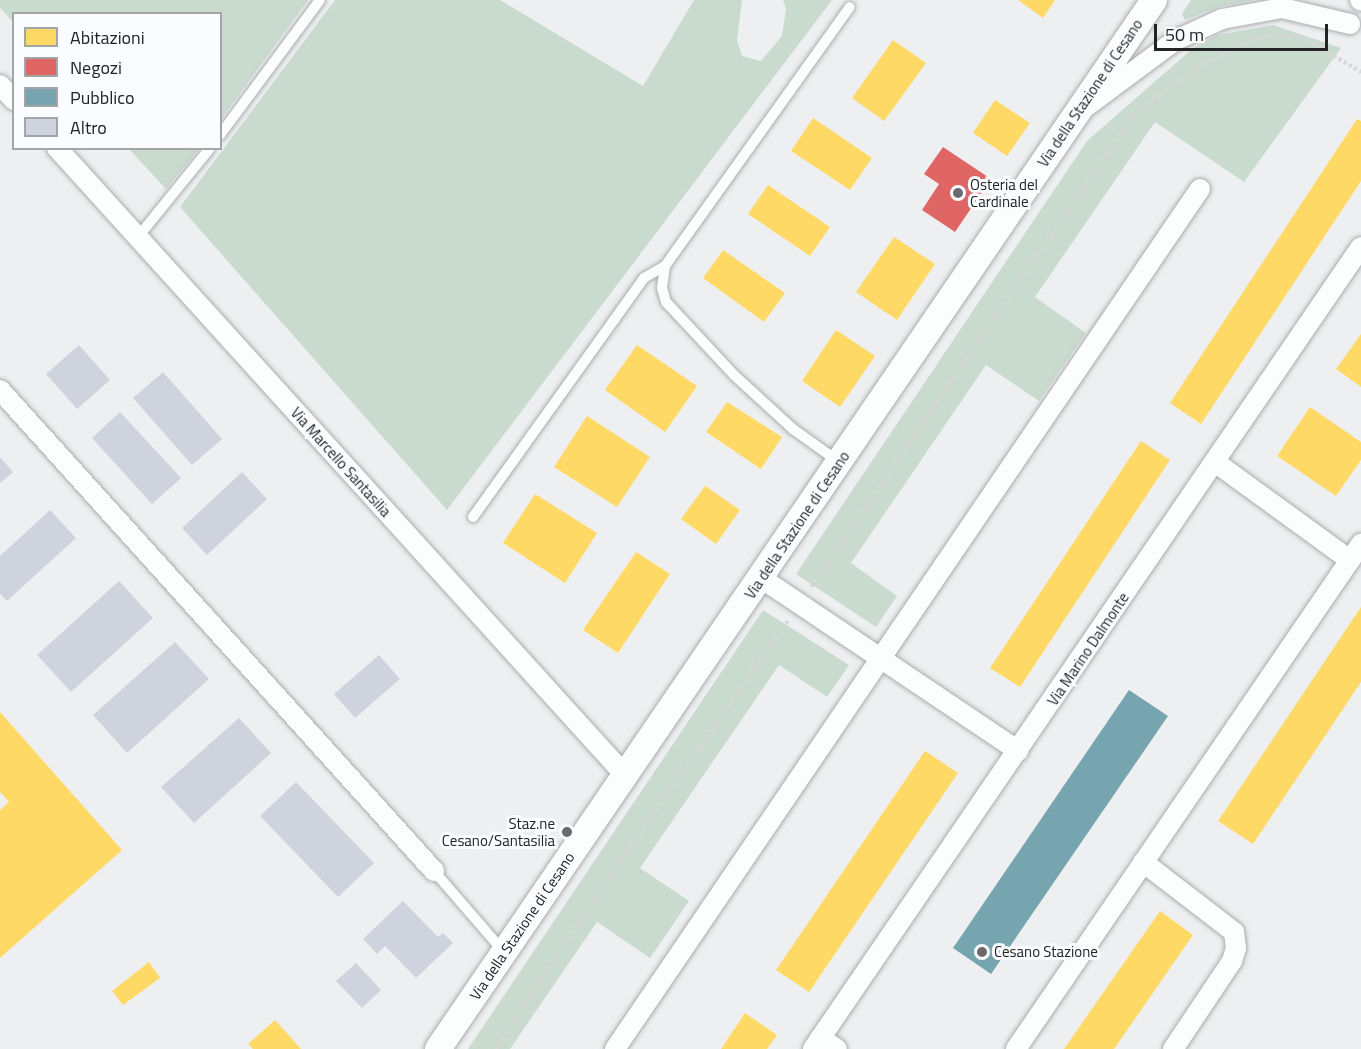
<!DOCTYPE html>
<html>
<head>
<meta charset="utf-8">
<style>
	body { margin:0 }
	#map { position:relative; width:1361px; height:1049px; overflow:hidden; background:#eeeff1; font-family:"Titillium Web",sans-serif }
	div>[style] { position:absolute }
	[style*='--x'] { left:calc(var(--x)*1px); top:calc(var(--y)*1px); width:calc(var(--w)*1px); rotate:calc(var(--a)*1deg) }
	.green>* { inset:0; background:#c9dbcf }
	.homes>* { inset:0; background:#ffd966 }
	.shops>* { inset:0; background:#e06666 }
	.public>* { inset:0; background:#76a5af }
	.building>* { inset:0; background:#cfd3dd }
	.path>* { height:4px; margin-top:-2px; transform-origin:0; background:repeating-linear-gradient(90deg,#d7d7d8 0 3px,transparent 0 6px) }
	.roads { filter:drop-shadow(0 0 2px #acacae) drop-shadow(0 0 2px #acacae) }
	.service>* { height:10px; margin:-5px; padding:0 5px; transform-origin:5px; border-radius:5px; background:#fcfdfd }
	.minor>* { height:20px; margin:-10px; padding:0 10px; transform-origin:10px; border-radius:10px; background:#fcfdfd }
	.tertiary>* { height:26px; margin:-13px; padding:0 13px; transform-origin:13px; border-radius:13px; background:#fcfdfd }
	.dots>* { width:16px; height:16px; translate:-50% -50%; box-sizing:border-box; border:3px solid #fafcff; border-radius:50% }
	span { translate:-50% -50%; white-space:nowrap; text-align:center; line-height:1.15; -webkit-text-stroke:6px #fafcff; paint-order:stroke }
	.street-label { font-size:15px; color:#232325 }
	.poi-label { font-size:15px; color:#232325 }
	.left { translate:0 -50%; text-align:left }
	.right { translate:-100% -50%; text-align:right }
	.legend { position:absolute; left:12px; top:12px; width:210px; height:138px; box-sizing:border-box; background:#fafcff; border:2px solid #a4a5a8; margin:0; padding:8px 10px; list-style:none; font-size:18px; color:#232325 }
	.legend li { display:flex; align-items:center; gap:12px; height:30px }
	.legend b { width:30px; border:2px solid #a4a5a8 }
	.scale { position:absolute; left:1154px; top:24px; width:174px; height:27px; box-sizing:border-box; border:3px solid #232325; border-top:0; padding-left:8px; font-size:18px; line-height:21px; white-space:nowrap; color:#232325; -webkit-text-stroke:4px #fafcff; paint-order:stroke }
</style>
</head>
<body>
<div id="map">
	<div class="green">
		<i style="clip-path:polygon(0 0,308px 0,221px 119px,220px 14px,14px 14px,13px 22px,0 8px)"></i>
		<i style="clip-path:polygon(335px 0,500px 0,643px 86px,694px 0,742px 0,737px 40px,742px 56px,761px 61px,782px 36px,786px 9px,783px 0,832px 0,447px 510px,180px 207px)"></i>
		<i style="clip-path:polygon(1191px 0,1256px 0,1220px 6px,1185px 20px,1182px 14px)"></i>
		<i style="clip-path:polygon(1273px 25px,1341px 48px,1244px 182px,1155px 122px,1035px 297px,1086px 333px,1039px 401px,986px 365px,851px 563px,897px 596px,876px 627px,796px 574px,1087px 141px,1192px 49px,1217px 35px)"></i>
		<i style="clip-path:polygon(129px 149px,199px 149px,166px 189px)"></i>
		<i style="clip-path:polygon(763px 610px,849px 665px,827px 697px,779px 665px,640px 868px,689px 901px,650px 958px,597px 922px,510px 1049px,468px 1049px)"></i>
	</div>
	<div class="homes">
		<i style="clip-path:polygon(1018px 0,1055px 0,1043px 18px)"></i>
		<i style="clip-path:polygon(893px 40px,926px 63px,884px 121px,852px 98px)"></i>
		<i style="clip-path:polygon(995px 100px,1030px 123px,1007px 156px,973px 133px)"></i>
		<i style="clip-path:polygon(813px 118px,872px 158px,850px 190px,791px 151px)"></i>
		<i style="clip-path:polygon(1357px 119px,1361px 121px,1361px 181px,1201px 424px,1170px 403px)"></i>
		<i style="clip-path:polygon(768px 185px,830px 227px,810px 256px,748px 214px)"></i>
		<i style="clip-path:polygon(894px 237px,935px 264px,897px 320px,856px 292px)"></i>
		<i style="clip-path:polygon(723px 250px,785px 293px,764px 322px,703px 278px)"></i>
		<i style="clip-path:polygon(836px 330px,875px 356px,840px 407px,802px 381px)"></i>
		<i style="clip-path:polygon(1361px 334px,1361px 387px,1336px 369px)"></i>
		<i style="clip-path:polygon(637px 345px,697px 386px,665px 432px,605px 390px)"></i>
		<i style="clip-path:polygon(727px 402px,782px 437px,761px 469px,706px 432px)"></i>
		<i style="clip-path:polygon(1310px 407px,1361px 442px,1361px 460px,1336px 496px,1277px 456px)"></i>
		<i style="clip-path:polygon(587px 416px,650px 457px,617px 507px,554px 467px)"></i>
		<i style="clip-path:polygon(1141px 441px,1170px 460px,1020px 687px,990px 668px)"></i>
		<i style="clip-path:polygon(705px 486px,740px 510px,716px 544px,681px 519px)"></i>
		<i style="clip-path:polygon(535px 494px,597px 533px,565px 583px,503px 543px)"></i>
		<i style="clip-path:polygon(636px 552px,670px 574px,618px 653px,583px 630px)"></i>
		<i style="clip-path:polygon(1361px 607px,1361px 682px,1253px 844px,1218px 821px)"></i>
		<i style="clip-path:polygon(0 712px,122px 850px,0 958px,0 810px,9px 802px,0 792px)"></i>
		<i style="clip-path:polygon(925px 751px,958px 773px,809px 992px,776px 970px)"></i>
		<i style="clip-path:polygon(1160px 911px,1193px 935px,1114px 1049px,1064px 1049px)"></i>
		<i style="clip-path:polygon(149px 962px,160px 978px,123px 1005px,112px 991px)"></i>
		<i style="clip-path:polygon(745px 1013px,777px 1035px,767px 1049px,721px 1049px)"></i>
		<i style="clip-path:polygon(275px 1020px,301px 1049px,253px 1049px,248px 1044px)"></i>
	</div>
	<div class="shops">
		<i style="clip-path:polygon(943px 147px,991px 179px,955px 232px,922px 210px,939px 184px,924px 174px)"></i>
	</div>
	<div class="public">
		<i style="clip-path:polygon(1129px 690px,1168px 716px,991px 974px,953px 948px)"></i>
	</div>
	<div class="building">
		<i style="clip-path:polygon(79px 345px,110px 380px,77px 409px,46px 374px)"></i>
		<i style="clip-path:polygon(163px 372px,222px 439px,192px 465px,133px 398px)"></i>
		<i style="clip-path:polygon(120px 412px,181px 478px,152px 504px,92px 438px)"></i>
		<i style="clip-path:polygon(0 457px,13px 472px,0 483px)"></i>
		<i style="clip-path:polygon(242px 472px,267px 499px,207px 555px,182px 528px)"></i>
		<i style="clip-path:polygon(50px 510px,76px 538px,7px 601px,0 594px,0 556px)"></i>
		<i style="clip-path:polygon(119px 581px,153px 618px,71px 692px,37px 655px)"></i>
		<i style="clip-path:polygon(175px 642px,209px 679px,127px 753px,93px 715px)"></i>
		<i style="clip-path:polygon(379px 655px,400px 679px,355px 718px,334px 694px)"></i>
		<i style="clip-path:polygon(239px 718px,271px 753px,194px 823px,161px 787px)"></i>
		<i style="clip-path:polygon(296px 782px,374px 863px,338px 897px,260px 816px)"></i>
		<i style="clip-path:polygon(403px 901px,438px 937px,443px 933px,453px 943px,416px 978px,385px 946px,377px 954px,363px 939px)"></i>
		<i style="clip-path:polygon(356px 963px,381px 990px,362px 1008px,336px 981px)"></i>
	</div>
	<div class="path">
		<i style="--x:811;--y:587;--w:571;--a:-55.7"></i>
		<i style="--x:1133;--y:115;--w:83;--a:-36.2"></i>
		<i style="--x:1200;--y:66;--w:62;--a:-27"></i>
		<i style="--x:1255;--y:38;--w:30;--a:-6"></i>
		<i style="--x:1285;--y:35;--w:24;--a:12"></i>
		<i style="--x:1308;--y:40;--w:62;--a:31.1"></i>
		<i style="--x:496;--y:1049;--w:161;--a:-56.9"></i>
		<i style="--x:584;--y:914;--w:357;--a:-55.2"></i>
	</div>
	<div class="roads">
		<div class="service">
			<i style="--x:220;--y:135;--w:168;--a:-53.5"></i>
			<i style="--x:138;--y:237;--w:114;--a:-51"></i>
			<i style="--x:665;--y:266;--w:22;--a:98"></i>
			<i style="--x:662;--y:288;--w:15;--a:74"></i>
			<i style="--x:666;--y:302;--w:100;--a:47"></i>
			<i style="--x:734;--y:375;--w:80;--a:42.5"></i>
			<i style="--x:793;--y:429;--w:57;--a:35.7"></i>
			<i style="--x:473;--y:517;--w:294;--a:-54.4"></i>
			<i style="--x:644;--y:278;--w:24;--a:-30"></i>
			<i style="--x:665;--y:266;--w:318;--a:-54.5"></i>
			<i style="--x:434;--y:871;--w:107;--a:49.2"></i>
		</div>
		<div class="minor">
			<i style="--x:1360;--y:0;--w:1;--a:45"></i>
			<i style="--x:0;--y:85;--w:21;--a:47"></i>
			<i style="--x:1087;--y:106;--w:111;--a:-36.6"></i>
			<i style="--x:1176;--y:40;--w:51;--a:-24.5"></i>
			<i style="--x:1222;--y:19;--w:61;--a:-10.4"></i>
			<i style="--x:1282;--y:8;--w:70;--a:13.2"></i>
			<i style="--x:57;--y:148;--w:846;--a:47.83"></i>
			<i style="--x:0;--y:390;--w:648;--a:47.94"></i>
			<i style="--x:1215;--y:462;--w:167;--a:36"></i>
			<i style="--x:761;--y:578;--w:310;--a:33.9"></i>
			<i style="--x:1143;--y:862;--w:115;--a:37.6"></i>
			<i style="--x:1234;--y:932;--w:16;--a:83"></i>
			<i style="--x:1236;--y:948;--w:14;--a:107"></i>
			<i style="--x:1232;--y:961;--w:106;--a:123.8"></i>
			<i style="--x:820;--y:1038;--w:20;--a:33"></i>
			<i style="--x:615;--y:1049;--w:1040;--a:-55.78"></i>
			<i style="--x:813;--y:1049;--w:971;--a:-55.66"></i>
			<i style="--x:1016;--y:1049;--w:612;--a:-55.66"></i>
		</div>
		<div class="tertiary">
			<i style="--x:438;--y:1049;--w:1270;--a:-55.68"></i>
		</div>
	</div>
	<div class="dots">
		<i style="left:958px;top:193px;background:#6a6a6c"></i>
		<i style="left:567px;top:832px;background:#6a6a6c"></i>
		<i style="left:982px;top:952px;background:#6a6a6c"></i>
	</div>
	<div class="street-label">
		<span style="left:1090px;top:93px;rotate:-56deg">Via della Stazione di Cesano</span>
		<span style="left:341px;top:462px;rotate:48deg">Via Marcello Santasilia</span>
		<span style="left:797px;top:525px;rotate:-56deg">Via della Stazione di Cesano</span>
		<span style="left:1088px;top:649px;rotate:-56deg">Via Marino Dalmonte</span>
		<span style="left:522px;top:926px;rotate:-56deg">Via della Stazione di Cesano</span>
	</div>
	<div class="poi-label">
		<span class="left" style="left:970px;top:193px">Osteria del<br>Cardinale</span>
		<span class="right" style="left:555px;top:832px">Staz.ne<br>Cesano/Santasilia</span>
		<span class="left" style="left:994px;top:952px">Cesano Stazione</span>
	</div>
	<ul class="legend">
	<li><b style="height:16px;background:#ffd966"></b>Abitazioni</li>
	<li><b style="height:16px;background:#e06666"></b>Negozi</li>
	<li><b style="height:16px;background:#76a5af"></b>Pubblico</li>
	<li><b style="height:16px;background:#cfd3dd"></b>Altro</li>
	</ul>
	<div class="scale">50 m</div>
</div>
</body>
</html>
